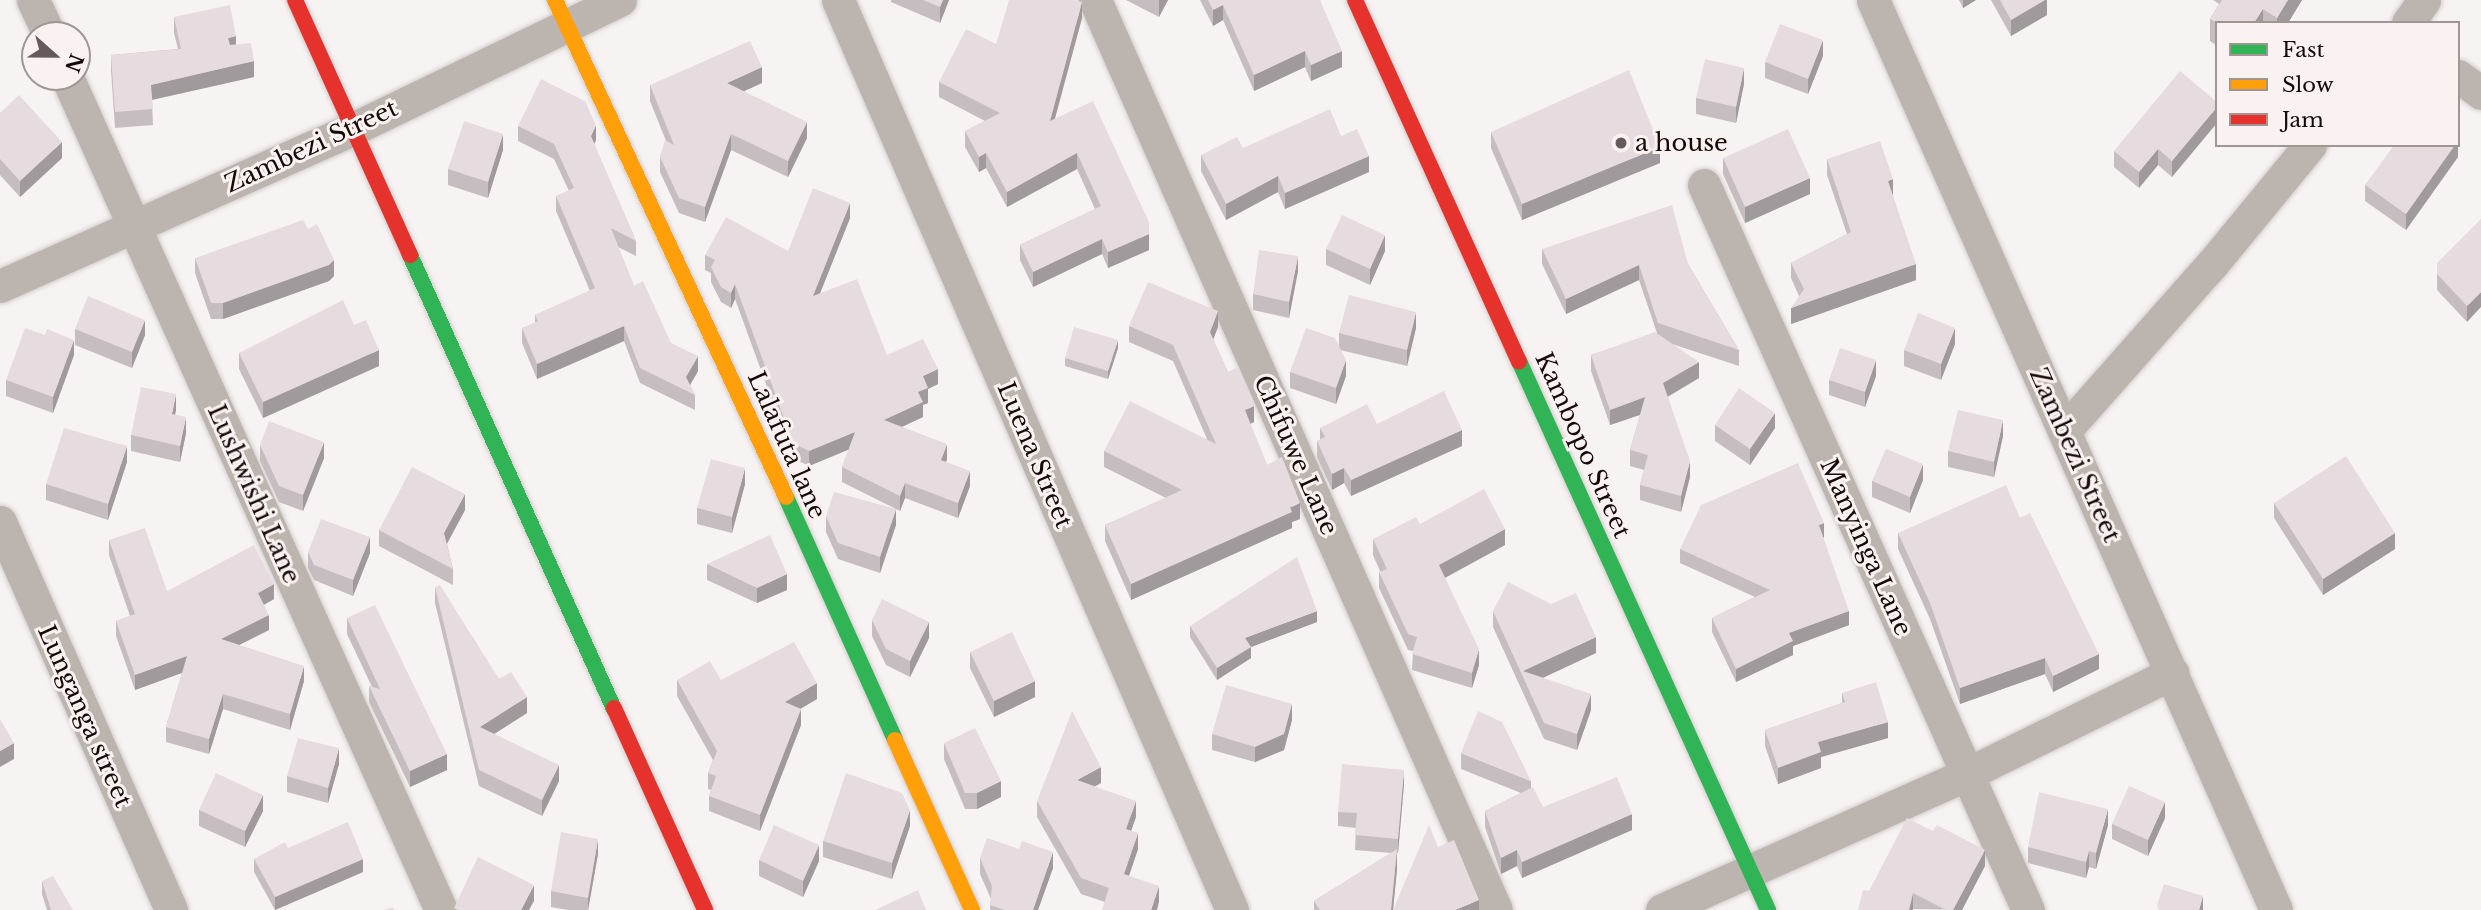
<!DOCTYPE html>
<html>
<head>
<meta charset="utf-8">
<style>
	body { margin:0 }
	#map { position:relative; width:2481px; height:910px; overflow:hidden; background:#f8f3f3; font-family:"Libre Baskerville",serif }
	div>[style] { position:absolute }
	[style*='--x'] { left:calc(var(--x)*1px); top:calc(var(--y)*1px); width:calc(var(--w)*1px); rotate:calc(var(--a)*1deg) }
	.roads { filter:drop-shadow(0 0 2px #d3cece) drop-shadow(0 0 2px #d3cece) }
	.street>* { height:33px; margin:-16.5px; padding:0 16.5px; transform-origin:16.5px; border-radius:16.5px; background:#bcb4af }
	.fast>* { height:16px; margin:-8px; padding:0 8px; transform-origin:8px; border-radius:8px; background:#30b455 }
	.slow>* { height:16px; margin:-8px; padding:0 8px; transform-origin:8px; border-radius:8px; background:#ff9f0a }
	.jam>* { height:16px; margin:-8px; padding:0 8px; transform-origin:8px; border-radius:8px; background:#e5322d }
	.wall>* { inset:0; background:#c6bdc1 }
	.shaded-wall>* { inset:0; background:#a19a9d }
	.building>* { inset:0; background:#e6dce0 }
	.dots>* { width:19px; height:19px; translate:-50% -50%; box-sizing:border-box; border:4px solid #faf2f1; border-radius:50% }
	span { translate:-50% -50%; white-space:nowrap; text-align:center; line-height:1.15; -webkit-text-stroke:6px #faf2f1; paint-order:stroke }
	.poi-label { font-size:24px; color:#160908 }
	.left { translate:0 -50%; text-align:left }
	.street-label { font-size:24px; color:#160908 }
	.legend { position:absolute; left:2215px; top:21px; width:245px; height:126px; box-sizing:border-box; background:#faf2f1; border:2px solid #9f9594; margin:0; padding:9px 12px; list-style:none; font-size:21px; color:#160908 }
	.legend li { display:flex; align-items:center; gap:14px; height:35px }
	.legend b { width:35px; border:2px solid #9f9594 }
	.north { position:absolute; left:21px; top:21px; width:70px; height:70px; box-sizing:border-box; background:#faf2f1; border:2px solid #9f9594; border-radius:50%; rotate:111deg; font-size:19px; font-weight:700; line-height:28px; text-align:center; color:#160908 }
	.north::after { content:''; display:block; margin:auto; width:24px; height:32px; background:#655b5a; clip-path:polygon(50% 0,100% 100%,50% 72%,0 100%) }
</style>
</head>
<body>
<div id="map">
	<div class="roads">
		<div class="street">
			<i style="--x:33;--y:0;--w:38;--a:65"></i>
			<i style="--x:838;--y:0;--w:992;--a:66.59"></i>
			<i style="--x:1095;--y:0;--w:994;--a:66.22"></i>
			<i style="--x:1873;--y:0;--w:995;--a:66.11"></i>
			<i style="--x:2408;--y:23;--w:28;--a:-55"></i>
			<i style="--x:2458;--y:76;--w:29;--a:36"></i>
			<i style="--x:67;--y:77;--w:913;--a:65.82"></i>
			<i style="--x:1704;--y:185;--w:794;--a:65.92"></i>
			<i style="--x:0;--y:286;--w:391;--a:-24"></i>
			<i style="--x:357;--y:127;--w:292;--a:-25.8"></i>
			<i style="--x:2065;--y:430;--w:223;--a:-48.5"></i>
			<i style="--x:2213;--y:263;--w:153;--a:-50.6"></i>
			<i style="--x:0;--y:522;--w:424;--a:66.2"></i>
			<i style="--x:1662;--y:910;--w:334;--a:-24"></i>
			<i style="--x:1967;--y:774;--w:229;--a:-26.2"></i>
		</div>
		<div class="fast">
			<i style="--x:410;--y:255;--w:497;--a:65.8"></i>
			<i style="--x:1519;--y:361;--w:603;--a:65.6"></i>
			<i style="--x:786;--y:497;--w:266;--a:65.8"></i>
		</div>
		<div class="slow">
			<i style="--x:555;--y:0;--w:548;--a:65.07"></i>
			<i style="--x:895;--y:740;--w:187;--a:65.6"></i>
		</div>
		<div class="jam">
			<i style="--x:295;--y:0;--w:280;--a:65.7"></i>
			<i style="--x:1355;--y:0;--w:397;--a:65.6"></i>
			<i style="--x:614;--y:708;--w:222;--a:65.7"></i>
		</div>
	</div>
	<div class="wall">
		<i style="clip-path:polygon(891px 0,949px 0,940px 23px,891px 2px)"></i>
		<i style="clip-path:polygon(1126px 0,1168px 0,1159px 17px)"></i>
		<i style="clip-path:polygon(1200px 0,1320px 0,1342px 67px,1311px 81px,1305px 67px,1254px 91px,1223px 20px,1213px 26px)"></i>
		<i style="clip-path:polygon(1959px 0,1976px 0,1963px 8px)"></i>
		<i style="clip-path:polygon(1991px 0,2047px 0,2047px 15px,2011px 36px)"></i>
		<i style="clip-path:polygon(2213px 0,2302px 0,2288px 23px,2217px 23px,2217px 46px,2210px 41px,2210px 19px,2219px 4px)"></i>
		<i style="clip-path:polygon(174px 17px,236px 45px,254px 77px,152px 100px,153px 125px,115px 128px,111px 71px,111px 55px,178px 49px,174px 33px)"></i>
		<i style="clip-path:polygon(1082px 18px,1055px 119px,1149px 250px,1108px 268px,1102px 254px,1033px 287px,1020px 260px,1020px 245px,1095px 209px,1077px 169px,1007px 207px,986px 168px,979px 172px,965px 147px,965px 131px,985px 121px,939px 97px,939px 82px,996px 44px)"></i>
		<i style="clip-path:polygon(1823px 56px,1808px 94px,1765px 78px,1765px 62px)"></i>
		<i style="clip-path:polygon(762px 83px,744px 91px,807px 138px,788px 177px,731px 150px,705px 222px,679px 213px,660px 172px,660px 157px,666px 141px,650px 101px,650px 85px)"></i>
		<i style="clip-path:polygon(1744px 84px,1736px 123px,1696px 114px,1696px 98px)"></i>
		<i style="clip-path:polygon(2217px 102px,2172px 177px,2158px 165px,2139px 188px,2114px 167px,2114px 151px)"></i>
		<i style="clip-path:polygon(0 113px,62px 158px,20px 197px,0 175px)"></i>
		<i style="clip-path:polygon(518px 126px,596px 140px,594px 144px,636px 241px,636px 256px,618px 247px,634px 286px,671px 343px,698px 371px,690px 385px,695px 395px,695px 410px,640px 383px,624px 341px,537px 379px,522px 343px,522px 328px,535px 323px,535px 315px,590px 291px,556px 211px,556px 196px,569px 191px,554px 159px,518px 141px)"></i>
		<i style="clip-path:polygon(1491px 132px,1660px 163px,1522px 220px,1491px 148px)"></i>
		<i style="clip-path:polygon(1341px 136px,1369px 172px,1285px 209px,1278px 192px,1226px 220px,1201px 171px,1201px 155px,1243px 148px)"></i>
		<i style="clip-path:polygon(2458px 145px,2458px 157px,2406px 230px,2365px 201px,2365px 185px)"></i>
		<i style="clip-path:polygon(503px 150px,488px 198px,448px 185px,448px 169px)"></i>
		<i style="clip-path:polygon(1723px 158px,1810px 194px,1745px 223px,1723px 174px)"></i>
		<i style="clip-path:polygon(1827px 159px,1893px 195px,1893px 196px,1916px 280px,1791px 324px,1799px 296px,1791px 278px,1791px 263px,1847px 234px,1827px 175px)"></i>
		<i style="clip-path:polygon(850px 218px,820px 293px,887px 355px,938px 384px,928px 389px,928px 403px,923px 405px,923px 417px,902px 427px,947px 459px,946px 462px,970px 486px,958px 518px,905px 498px,900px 511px,842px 482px,842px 467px,849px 449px,809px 466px,793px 458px,735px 299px,731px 308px,721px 302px,711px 282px,711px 273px,705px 270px,705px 255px,788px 251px)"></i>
		<i style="clip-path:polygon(2481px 219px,2467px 322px,2437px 290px,2437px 274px)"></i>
		<i style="clip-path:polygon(1326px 249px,1385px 251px,1370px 285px,1326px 265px)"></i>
		<i style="clip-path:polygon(1542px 249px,1688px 264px,1739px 350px,1739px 366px,1672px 344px,1699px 378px,1668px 397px,1690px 477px,1681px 512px,1640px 500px,1640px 485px,1644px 470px,1630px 466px,1630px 450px,1640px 415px,1610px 425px,1591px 371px,1591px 355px,1657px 333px,1639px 280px,1566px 314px,1542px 264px)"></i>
		<i style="clip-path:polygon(195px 258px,334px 276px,329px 281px,223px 319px,211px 319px,195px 273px)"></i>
		<i style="clip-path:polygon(1298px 271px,1289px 318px,1253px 310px,1253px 294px)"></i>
		<i style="clip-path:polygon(354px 325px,379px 366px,263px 418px,239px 369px,239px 353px)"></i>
		<i style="clip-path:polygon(1129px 326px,1218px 327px,1213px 339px,1228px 372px,1254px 422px,1250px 424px,1267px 465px,1300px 519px,1292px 522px,1292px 528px,1131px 600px,1105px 541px,1105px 525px,1166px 498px,1104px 467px,1104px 451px,1207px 439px,1173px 361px,1129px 342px)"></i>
		<i style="clip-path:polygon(1416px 328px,1407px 366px,1340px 350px,1346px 376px,1336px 404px,1290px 388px,1290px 372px,1339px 347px,1339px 333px)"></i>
		<i style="clip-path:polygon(75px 329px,145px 335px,132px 368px,75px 345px)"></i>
		<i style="clip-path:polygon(45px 335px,74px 355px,53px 413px,6px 396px,6px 380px)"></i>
		<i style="clip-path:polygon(1955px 344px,1941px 380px,1904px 366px,1904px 350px)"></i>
		<i style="clip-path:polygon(1118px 348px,1108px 379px,1065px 366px,1065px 358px)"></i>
		<i style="clip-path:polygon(1876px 376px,1865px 407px,1829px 395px,1829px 380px)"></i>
		<i style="clip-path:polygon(176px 410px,175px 415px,186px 433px,180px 462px,131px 451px,131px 435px)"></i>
		<i style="clip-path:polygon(1377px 424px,1462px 446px,1351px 496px,1344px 483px,1332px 490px,1317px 457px,1317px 441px,1320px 440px,1320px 428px)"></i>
		<i style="clip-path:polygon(1715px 425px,1775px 428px,1750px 465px,1715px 441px)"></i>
		<i style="clip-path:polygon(2003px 436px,1994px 477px,1948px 467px,1948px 451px)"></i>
		<i style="clip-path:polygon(260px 445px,324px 458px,303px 511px,279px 502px,260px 461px)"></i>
		<i style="clip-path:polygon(127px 462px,108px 520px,46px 500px,46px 484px)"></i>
		<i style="clip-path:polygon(1923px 480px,1910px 513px,1872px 497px,1872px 481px)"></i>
		<i style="clip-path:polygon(745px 484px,732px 533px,697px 524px,697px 508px)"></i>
		<i style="clip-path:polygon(2274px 503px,2395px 549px,2323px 595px,2274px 518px)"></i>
		<i style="clip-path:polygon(465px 510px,447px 544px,453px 569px,453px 585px,379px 546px,379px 530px)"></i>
		<i style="clip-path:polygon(826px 516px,896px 525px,880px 573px,838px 559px,826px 532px)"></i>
		<i style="clip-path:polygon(2020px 518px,2099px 669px,2053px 692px,2045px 674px,1960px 704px,1930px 619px,1898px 549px,1898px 533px)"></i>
		<i style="clip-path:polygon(1823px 537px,1849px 625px,1793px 646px,1793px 655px,1736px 682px,1712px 632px,1712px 618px,1755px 597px,1680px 563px,1680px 549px,1824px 537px)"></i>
		<i style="clip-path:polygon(1373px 539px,1505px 545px,1445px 578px,1479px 665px,1472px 688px,1412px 670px,1413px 651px,1408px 650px,1379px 588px,1379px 572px,1380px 571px,1373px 555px)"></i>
		<i style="clip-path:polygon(109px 540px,167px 591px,274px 599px,264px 605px,269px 630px,239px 645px,304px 681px,290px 730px,223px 709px,209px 754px,166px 742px,166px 727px,182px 673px,135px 690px,116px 636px,116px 621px,130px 616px,109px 555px)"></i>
		<i style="clip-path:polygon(308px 552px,370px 553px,353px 596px,314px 580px,308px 568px)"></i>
		<i style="clip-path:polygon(707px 564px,787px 590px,757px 603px,707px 580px)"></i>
		<i style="clip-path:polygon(435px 587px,499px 679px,527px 713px,494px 734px,559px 781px,542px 816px,479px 786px,435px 603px)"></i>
		<i style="clip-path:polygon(1493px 611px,1596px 653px,1543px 678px,1591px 710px,1577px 750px,1544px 739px,1493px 627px)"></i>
		<i style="clip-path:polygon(347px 618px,447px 770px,410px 787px,369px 702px,369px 686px,372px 687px,347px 634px)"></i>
		<i style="clip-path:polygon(872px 620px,929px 638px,910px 677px,886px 665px,872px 636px)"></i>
		<i style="clip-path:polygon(1317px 622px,1251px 647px,1251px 658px,1217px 680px,1190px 637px,1190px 626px)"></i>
		<i style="clip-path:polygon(970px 652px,1035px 697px,994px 717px,970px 668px)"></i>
		<i style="clip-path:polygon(677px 680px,721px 680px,817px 699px,800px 709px,801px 725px,760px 831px,709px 811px,709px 796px,711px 790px,708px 789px,708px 773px,713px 760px,677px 696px)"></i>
		<i style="clip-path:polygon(1842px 693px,1888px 738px,1821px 757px,1821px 768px,1778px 784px,1765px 746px,1765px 730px,1842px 703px)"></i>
		<i style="clip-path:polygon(1292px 720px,1284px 750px,1255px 762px,1212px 750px,1212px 734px)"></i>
		<i style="clip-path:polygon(944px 743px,1001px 797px,977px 809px,965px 809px,944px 759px)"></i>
		<i style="clip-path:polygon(1461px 753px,1531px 781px,1531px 788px,1543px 807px,1632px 830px,1522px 878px,1517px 866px,1501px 874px,1485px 827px,1485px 811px,1521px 793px,1461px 769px)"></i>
		<i style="clip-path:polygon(339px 764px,328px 803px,287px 792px,287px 776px)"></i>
		<i style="clip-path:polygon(1101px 783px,1094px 787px,1136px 817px,1131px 831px,1138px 849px,1129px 876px,1159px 902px,1105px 902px,1081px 894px,1037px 817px,1037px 801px)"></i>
		<i style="clip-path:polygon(1404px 784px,1398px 853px,1397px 853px,1397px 869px,1393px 910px,1314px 910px,1314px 901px,1391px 853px,1355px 850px,1356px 828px,1338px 826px,1338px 812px)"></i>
		<i style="clip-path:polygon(199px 810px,263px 811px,245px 847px,199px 826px)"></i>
		<i style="clip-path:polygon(2165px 818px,2148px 856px,2112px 839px,2112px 824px)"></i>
		<i style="clip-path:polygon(2108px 825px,2096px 869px,2089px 867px,2086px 878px,2028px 863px,2028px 847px)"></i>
		<i style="clip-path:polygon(910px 826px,892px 879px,823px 857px,823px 841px)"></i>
		<i style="clip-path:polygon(288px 848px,363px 872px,275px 910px,254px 872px,254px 859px)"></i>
		<i style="clip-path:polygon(598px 854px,588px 910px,568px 910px,551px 907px,551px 891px)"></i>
		<i style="clip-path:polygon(980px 858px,1053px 868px,1038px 910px,990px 910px,991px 899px,980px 874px)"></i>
		<i style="clip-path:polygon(759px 860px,819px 861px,803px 897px,759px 876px)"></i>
		<i style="clip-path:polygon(1985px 866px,1962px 910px,1913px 909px,1913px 910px,1858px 910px,1869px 891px)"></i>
		<i style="clip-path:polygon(42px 881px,73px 910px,47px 910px,42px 894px)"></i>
	</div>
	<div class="shaded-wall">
		<i style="clip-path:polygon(943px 0,949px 0,940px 23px,940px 7px)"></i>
		<i style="clip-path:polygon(1159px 0,1168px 0,1159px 17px)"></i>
		<i style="clip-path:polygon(1963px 0,1976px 0,1963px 8px)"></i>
		<i style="clip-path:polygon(2045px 0,2047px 0,2047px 15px,2011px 36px,2011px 20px)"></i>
		<i style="clip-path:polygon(2288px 0,2302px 0,2288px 23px,2277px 23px,2277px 18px)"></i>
		<i style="clip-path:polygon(1082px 2px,1082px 18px,1050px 136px,1050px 121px)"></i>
		<i style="clip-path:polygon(1223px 5px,1223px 20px,1213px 26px,1213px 10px)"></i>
		<i style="clip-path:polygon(2263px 9px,2263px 23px,2254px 23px)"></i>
		<i style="clip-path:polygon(236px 36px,236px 52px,228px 54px,228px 38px)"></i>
		<i style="clip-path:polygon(1823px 40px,1823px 56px,1808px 94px,1808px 79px)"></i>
		<i style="clip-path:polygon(1305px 51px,1305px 67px,1254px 91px,1254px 75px)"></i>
		<i style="clip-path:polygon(1342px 51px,1342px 67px,1311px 81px,1311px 65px)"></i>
		<i style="clip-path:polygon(254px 61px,254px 77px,151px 100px,151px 85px)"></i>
		<i style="clip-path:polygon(762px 67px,762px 83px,727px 99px,727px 83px)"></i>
		<i style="clip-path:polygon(1744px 68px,1744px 84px,1736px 123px,1736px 107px)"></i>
		<i style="clip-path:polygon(2217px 107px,2217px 123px,2172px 177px,2172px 161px)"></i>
		<i style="clip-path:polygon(807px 122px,807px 138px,788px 177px,788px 161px)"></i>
		<i style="clip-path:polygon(596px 125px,596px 140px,591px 151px,591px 136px)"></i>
		<i style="clip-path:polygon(503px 134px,503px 150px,488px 198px,488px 182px)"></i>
		<i style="clip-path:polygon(731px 134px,731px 150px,705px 222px,705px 207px)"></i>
		<i style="clip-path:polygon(62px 142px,62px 158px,20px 197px,20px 181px)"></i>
		<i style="clip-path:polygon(2455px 145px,2458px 145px,2458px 157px,2406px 230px,2406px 214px)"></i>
		<i style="clip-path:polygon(1660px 147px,1660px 163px,1522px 220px,1522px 204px)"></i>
		<i style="clip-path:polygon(2158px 149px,2158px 165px,2139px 188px,2139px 172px)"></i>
		<i style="clip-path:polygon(986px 153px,986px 168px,979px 172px,979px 157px)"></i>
		<i style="clip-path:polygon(1077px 153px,1077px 169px,1007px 207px,1007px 192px)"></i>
		<i style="clip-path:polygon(1369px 156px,1369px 172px,1285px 209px,1285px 193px)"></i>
		<i style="clip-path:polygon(1278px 176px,1278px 192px,1226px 220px,1226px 204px)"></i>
		<i style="clip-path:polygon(1810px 178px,1810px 194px,1745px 223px,1745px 207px)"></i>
		<i style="clip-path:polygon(1893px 179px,1893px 195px,1888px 197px,1888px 181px)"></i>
		<i style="clip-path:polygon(850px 203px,850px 218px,813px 311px,813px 296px)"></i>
		<i style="clip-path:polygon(1149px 234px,1149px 250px,1108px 268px,1108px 252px)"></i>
		<i style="clip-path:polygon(1385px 235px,1385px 251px,1370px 285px,1370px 269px)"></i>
		<i style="clip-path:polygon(1102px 239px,1102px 254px,1033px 287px,1033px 272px)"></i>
		<i style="clip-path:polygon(1298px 256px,1298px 271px,1289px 318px,1289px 302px)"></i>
		<i style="clip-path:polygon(334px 260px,334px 276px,329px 281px,223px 319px,223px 303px)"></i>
		<i style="clip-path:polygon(1916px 264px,1916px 280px,1791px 324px,1791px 308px)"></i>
		<i style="clip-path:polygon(1639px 265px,1639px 280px,1566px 314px,1566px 299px)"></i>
		<i style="clip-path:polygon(735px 284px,735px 299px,731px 308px,731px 293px)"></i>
		<i style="clip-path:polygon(2481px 292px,2481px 307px,2467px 322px,2467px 306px)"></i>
		<i style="clip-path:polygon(1218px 311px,1218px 327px,1210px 348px,1210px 332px)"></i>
		<i style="clip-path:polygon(1416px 312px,1416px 328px,1407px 366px,1407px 350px)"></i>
		<i style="clip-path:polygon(145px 320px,145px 335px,132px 368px,132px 352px)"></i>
		<i style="clip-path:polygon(624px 326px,624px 341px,537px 379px,537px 364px)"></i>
		<i style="clip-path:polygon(1955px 328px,1955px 344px,1941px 380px,1941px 364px)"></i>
		<i style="clip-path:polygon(74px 340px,74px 355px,53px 413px,53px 397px)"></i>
		<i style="clip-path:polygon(1118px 340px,1118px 348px,1108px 379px,1108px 371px)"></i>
		<i style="clip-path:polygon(379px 350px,379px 366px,263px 418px,263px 402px)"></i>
		<i style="clip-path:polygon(698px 356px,698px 371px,686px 392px,686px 377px)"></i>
		<i style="clip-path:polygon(1346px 360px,1346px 376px,1336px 404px,1336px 388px)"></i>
		<i style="clip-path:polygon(1876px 360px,1876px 376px,1865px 407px,1865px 392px)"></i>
		<i style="clip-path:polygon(1699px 362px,1699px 378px,1663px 399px,1663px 383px)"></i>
		<i style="clip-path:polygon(938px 369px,938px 384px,928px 389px,928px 403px,923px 405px,923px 417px,884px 435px,884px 420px,918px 392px,923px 376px)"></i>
		<i style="clip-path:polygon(176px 394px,176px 410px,172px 430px,172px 414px)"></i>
		<i style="clip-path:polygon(1645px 397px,1645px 413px,1610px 425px,1610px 410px)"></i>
		<i style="clip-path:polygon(1254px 406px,1254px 422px,1245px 426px,1245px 410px)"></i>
		<i style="clip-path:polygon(1775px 413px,1775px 428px,1750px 465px,1750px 449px)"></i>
		<i style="clip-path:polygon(186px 417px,186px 433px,180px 462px,180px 446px)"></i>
		<i style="clip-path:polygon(2003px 420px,2003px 436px,1994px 477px,1994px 462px)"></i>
		<i style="clip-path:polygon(1462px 430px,1462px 446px,1351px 496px,1351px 480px)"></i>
		<i style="clip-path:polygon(855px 432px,855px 447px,809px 466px,809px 451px)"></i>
		<i style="clip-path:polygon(324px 442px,324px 458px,303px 511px,303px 495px)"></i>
		<i style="clip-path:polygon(947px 444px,947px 459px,941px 475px,941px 460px)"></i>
		<i style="clip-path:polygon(127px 446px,127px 462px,108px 520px,108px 504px)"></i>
		<i style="clip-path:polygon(1690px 461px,1690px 477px,1681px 512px,1681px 496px)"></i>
		<i style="clip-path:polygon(1923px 464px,1923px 480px,1910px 513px,1910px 497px)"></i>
		<i style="clip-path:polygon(745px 468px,745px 484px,732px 533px,732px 517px)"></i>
		<i style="clip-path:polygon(1344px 468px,1344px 483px,1332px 490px,1332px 474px)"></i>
		<i style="clip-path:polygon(970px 471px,970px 486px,958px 518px,958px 503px)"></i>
		<i style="clip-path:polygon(905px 483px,905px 498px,900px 511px,900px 496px)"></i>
		<i style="clip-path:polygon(465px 494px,465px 510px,444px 549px,444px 533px)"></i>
		<i style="clip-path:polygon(1300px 503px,1300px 519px,1292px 522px,1292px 528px,1131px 600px,1131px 584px)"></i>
		<i style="clip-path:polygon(896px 509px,896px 525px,880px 573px,880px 557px)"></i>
		<i style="clip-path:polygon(1824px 523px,1824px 537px,1819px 539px,1819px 525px)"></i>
		<i style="clip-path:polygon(1505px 529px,1505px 545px,1439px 581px,1439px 565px)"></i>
		<i style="clip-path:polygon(2395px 533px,2395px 549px,2323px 595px,2323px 579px)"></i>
		<i style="clip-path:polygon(370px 537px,370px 553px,353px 596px,353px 580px)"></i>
		<i style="clip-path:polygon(787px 574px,787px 590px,757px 603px,757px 588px)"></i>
		<i style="clip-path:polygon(274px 584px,274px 599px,258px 608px,258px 593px)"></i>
		<i style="clip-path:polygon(1317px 611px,1317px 622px,1251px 647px,1251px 658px,1217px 680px,1217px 668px,1245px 638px)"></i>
		<i style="clip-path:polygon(1849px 611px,1849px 625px,1793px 646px,1793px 655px,1736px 682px,1736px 669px,1789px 633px)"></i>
		<i style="clip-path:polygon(269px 615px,269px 630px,221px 654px,221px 639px)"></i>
		<i style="clip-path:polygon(929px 622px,929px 638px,910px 677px,910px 661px)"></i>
		<i style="clip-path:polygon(1596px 637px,1596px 653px,1527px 685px,1523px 671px)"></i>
		<i style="clip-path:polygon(1479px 649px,1479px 665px,1472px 688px,1472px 673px)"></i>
		<i style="clip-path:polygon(2099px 654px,2099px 669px,2053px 692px,2053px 676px)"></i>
		<i style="clip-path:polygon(187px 656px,187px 671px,135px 690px,135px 675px)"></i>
		<i style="clip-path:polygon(2045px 658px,2045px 674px,1960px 704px,1960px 688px)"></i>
		<i style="clip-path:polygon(304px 666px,304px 681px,290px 730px,290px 714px)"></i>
		<i style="clip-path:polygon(1035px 681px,1035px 697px,994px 717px,994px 701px)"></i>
		<i style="clip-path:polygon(817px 683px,817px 699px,785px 718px,785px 702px)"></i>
		<i style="clip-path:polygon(223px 694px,223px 709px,209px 754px,209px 739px)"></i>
		<i style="clip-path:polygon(1591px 694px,1591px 710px,1577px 750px,1577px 734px)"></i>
		<i style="clip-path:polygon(527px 697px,527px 713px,480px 743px,480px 727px)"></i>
		<i style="clip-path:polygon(1292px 704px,1292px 720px,1284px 750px,1255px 762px,1255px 747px)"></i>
		<i style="clip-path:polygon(801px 709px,801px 725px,760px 831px,760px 815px)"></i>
		<i style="clip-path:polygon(1888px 722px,1888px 738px,1821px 757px,1821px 768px,1778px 784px,1778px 768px,1818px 742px)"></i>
		<i style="clip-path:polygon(14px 743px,14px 759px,0 767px,0 751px)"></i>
		<i style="clip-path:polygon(339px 748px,339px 764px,328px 803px,328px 788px)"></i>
		<i style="clip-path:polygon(447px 754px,447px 770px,410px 787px,410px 771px)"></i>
		<i style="clip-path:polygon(559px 765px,559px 781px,542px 816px,542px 800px)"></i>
		<i style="clip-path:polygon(1101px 767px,1101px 783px,1077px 796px,1077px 780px)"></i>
		<i style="clip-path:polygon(1404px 770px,1404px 784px,1398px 853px,1398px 839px)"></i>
		<i style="clip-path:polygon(1001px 781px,1001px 797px,977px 809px,977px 793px)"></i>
		<i style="clip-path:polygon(263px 795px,263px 811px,245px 847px,245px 831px)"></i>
		<i style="clip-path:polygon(1136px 801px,1136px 817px,1126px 845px,1126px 829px)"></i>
		<i style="clip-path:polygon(2165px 802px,2165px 818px,2148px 856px,2148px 840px)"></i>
		<i style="clip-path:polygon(2108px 809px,2108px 825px,2096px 869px,2096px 853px)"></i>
		<i style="clip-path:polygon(910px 810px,910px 826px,892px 879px,892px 863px)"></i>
		<i style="clip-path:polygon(1632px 814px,1632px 830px,1522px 878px,1522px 862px)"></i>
		<i style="clip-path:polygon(1138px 833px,1138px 849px,1124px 890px,1124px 874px)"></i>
		<i style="clip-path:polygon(598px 839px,598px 854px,588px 910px,588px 898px)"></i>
		<i style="clip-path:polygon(819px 845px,819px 861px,803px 897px,803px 881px)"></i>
		<i style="clip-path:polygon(1397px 849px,1397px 869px,1393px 910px,1391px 910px)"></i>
		<i style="clip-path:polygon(1517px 850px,1517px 866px,1501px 874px,1501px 858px)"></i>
		<i style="clip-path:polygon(1985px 850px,1985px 866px,1962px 910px,1953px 910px)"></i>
		<i style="clip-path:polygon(2089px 851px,2089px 867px,2086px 878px,2086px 862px)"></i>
		<i style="clip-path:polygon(1053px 852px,1053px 868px,1038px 910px,1033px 910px)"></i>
		<i style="clip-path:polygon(363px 859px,363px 872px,275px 910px,275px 897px)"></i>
		<i style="clip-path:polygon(534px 885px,534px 901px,529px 910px,521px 910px)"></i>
		<i style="clip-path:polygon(1159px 886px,1159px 902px,1157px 910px,1151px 910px)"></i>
		<i style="clip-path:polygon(1913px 893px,1913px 910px,1909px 910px)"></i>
		<i style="clip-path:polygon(2203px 896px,2203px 910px,2199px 910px)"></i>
		<i style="clip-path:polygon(1479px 900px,1479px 910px,1455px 910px)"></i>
	</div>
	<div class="building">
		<i style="clip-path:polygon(923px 0,943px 0,940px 7px)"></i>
		<i style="clip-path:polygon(1009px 0,1073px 0,1082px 2px,1050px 121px,1093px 101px,1149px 222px,1149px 234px,1108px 252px,1102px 239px,1033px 272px,1020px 245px,1101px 206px,1077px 153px,1007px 192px,986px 153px,979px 157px,965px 131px,1000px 113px,939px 82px,966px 29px,996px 44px)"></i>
		<i style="clip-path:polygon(1208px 0,1320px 0,1342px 51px,1311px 65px,1305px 51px,1254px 75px,1223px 5px,1213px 10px)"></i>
		<i style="clip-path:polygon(2000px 0,2045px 0,2011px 20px)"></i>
		<i style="clip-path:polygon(2222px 0,2288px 0,2277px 18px,2263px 9px,2254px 23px,2217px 23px,2210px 19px)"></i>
		<i style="clip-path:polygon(230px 5px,236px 36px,228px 38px,230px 45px,251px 43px,254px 61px,151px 85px,153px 109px,115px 112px,111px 55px,181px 49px,174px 17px)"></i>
		<i style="clip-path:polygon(1780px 24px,1823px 40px,1808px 79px,1765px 62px)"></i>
		<i style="clip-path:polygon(750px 41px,762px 67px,727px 83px,807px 122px,788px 161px,731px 134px,705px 207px,679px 198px,660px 157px,665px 140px,674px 145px,650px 85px)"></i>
		<i style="clip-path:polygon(1705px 59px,1744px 68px,1736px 107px,1696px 98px)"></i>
		<i style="clip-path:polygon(1629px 70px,1660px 147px,1522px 204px,1491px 132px)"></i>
		<i style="clip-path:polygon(2180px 71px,2217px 102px,2217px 107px,2172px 161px,2158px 149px,2139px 172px,2114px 151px)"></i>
		<i style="clip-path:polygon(541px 79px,585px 101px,596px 125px,591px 136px,636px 241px,611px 228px,634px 286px,643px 281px,671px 343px,698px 356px,686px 377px,695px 395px,640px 368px,624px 326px,537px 364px,522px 328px,538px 321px,535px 315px,595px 288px,556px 196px,574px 188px,554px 144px,518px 126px)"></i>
		<i style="clip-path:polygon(19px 95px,62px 142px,20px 181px,0 159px,0 113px)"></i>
		<i style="clip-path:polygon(1330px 109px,1341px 136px,1357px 129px,1369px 156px,1285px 193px,1278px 176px,1226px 204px,1201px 155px,1237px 137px,1243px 148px)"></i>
		<i style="clip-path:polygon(464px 121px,503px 134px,488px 182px,448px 169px)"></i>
		<i style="clip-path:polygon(1788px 129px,1810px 178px,1745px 207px,1723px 158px)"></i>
		<i style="clip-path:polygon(1880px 141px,1893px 179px,1888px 181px,1916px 264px,1791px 308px,1804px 289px,1791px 263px,1851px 232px,1827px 159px)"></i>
		<i style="clip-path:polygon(2394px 145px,2455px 145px,2406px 214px,2365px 185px)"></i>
		<i style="clip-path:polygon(813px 188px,850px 203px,813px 296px,857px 279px,887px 355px,923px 339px,938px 369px,923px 376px,928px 388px,918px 392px,923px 402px,884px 420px,947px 444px,941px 460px,970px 471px,958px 503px,905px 483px,900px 496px,842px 467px,855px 432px,809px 451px,793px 443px,735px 284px,731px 293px,721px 287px,711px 267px,715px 260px,705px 255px,726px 217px,788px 251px)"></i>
		<i style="clip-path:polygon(1672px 205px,1688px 264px,1739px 350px,1658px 323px,1639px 265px,1566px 299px,1542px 249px)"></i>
		<i style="clip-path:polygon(1342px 215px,1385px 235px,1370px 269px,1326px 249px)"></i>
		<i style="clip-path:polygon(2481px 219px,2481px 292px,2467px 306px,2437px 274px,2437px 263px)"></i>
		<i style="clip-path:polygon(303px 220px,308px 229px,317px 224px,334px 260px,329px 265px,223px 303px,211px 303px,195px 258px)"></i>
		<i style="clip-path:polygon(1259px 250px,1298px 256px,1289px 302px,1253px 294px)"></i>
		<i style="clip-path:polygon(1148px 282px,1218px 311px,1210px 332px,1228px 372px,1238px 367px,1254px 406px,1245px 410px,1267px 465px,1282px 457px,1300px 503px,1290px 507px,1292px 512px,1131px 584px,1105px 525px,1182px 490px,1104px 451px,1130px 401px,1216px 444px,1173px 345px,1129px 326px)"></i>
		<i style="clip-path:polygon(1349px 295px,1416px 312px,1407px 350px,1339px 333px)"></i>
		<i style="clip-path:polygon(88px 296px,145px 320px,132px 352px,75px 329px)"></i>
		<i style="clip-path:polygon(343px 300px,354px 325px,366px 320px,379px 350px,263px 402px,239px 353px)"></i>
		<i style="clip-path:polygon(1918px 313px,1955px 328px,1941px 364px,1904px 350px)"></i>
		<i style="clip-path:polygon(1074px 327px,1118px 340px,1108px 371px,1065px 358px)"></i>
		<i style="clip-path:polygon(25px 328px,45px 335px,47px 329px,74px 340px,53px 397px,6px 380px)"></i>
		<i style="clip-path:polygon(1306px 328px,1335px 338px,1346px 360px,1336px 388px,1290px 372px)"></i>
		<i style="clip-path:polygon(1655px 332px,1699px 362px,1663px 383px,1690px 461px,1681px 496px,1640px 485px,1648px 455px,1630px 450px,1645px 397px,1610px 410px,1591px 355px)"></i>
		<i style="clip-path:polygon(1840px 348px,1876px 360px,1865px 392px,1829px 380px)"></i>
		<i style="clip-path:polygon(141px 387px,176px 394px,172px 414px,186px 417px,180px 446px,131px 435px)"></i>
		<i style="clip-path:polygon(1739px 388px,1775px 413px,1750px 449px,1715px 425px)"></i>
		<i style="clip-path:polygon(1444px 391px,1462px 430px,1351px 480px,1344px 468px,1332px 474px,1317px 441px,1325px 437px,1320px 428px,1367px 404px,1377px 424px)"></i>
		<i style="clip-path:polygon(1958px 410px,2003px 420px,1994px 462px,1948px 451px)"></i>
		<i style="clip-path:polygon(269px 421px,324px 442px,303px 495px,279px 486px,260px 445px)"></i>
		<i style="clip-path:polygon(64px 428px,127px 446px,108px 504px,46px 484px)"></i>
		<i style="clip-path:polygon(1886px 449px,1923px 464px,1910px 497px,1872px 481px)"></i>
		<i style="clip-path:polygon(2346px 456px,2395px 533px,2323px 579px,2274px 503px)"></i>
		<i style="clip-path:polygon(711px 459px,745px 468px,732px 517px,697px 508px)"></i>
		<i style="clip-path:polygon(1798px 463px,1824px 523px,1819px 525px,1849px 611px,1789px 633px,1793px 641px,1736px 669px,1712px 618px,1770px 590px,1680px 549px,1701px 505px)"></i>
		<i style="clip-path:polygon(412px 467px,465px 494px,444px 533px,453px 569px,379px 530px)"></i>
		<i style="clip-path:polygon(2006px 485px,2020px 518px,2030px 513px,2099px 654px,2053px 676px,2045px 658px,1960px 688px,1930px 603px,1898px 533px)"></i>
		<i style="clip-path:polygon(1484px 489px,1505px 529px,1439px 565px,1479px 649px,1472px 673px,1412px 654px,1417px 637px,1408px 634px,1379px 572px,1387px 569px,1373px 539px,1416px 517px,1420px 524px)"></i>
		<i style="clip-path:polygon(834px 492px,896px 509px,880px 557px,838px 543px,826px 516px)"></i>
		<i style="clip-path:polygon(321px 519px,370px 537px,353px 580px,314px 565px,308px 552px)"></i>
		<i style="clip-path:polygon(145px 528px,167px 591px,254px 545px,274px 584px,258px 593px,269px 615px,221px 639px,304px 666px,290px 714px,223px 694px,209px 739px,166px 727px,187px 656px,135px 675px,116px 621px,135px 614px,109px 540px)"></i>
		<i style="clip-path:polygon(770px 535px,787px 574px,757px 588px,707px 564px)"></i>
		<i style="clip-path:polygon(1297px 557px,1317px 611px,1245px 638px,1251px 647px,1217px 668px,1190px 626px)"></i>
		<i style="clip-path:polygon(1508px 582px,1551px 604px,1576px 593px,1596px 637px,1523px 671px,1591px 694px,1577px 734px,1544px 723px,1493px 611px)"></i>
		<i style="clip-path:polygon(440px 585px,499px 679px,511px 672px,527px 697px,480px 727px,559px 765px,542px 800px,479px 770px,435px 587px)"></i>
		<i style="clip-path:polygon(882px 599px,929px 622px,910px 661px,886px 649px,872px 620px)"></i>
		<i style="clip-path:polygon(375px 605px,447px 754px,410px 771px,369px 686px,380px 689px,347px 618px)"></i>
		<i style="clip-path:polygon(1012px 632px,1035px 681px,994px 701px,970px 652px)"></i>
		<i style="clip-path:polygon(794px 642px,817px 683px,785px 702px,801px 709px,760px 815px,709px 796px,716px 776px,708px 773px,717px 751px,677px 680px,710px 661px,721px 680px)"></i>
		<i style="clip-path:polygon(1876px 682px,1888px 722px,1818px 742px,1821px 752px,1778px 768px,1765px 730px,1845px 702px,1842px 693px)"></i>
		<i style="clip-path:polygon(1226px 685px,1292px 704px,1284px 734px,1255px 747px,1212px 734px)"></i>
		<i style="clip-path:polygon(1072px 711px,1101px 767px,1077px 780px,1136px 801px,1126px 829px,1138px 833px,1124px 874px,1159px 886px,1151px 910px,1102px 910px,1109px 888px,1081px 878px,1037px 801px)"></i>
		<i style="clip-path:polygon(1478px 711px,1502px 722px,1531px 781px,1461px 753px)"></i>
		<i style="clip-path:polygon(0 719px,14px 743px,0 751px)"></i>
		<i style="clip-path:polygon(975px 728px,1001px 781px,977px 793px,965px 793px,944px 743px)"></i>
		<i style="clip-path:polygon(298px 738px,339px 748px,328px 788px,287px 776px)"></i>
		<i style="clip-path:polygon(1342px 764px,1404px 770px,1398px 839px,1355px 835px,1357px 813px,1338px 812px)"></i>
		<i style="clip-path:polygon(216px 773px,263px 795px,245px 831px,199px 810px)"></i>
		<i style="clip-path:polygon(846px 773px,902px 793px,910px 810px,892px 863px,823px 841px)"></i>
		<i style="clip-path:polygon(1617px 777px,1632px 814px,1522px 862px,1517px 850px,1501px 858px,1485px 811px,1533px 787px,1543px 807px)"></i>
		<i style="clip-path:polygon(2129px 786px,2165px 802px,2148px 840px,2112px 824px)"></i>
		<i style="clip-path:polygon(2039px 792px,2108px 809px,2096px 853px,2089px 851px,2086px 862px,2028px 847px)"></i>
		<i style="clip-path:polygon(1907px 818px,1933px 831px,1937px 825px,1985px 850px,1953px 910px,1946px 910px,1913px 893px,1909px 910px,1858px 910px,1863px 890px,1869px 891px)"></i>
		<i style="clip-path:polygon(348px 822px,363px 859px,275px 897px,254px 859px,285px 842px,288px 848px)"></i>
		<i style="clip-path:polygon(774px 825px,819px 845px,803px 881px,759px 860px)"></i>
		<i style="clip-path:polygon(1429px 825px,1438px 847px,1454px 840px,1479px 900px,1455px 910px,1393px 910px)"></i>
		<i style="clip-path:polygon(561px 832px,598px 839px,588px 898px,551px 891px)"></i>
		<i style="clip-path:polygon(987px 838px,1019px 849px,1022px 841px,1053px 852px,1033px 910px,1004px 910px,990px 905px,992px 886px,980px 858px)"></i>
		<i style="clip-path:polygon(1397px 849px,1391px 910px,1320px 910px,1314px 901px)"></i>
		<i style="clip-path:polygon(478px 857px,534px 885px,521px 910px,458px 910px,454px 908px)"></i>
		<i style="clip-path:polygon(53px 876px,73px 910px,51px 910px,42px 881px)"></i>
		<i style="clip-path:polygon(2164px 884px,2203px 896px,2199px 910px,2159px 910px,2157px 905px)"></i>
		<i style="clip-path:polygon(918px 890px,926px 910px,875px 910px)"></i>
		<i style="clip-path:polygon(393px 907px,394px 910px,383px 910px)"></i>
	</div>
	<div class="dots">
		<i style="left:1621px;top:143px;background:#655b5a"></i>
	</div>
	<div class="poi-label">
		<span class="left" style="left:1635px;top:143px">a house</span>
	</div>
	<div class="street-label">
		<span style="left:311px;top:146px;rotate:-25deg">Zambezi Street</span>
		<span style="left:787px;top:445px;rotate:66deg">Lalafuta lane</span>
		<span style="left:1583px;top:445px;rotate:66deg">Kambopo Street</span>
		<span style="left:1035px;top:455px;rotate:67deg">Luena Street</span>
		<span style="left:1296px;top:455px;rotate:66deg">Chifuwe Lane</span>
		<span style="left:2075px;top:455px;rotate:66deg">Zambezi Street</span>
		<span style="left:254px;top:494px;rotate:66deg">Lushwishi Lane</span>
		<span style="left:1866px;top:547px;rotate:66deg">Manyinga Lane</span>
		<span style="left:85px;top:716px;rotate:66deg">Lunganga street</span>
	</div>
	<ul class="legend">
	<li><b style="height:9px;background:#30b455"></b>Fast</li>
	<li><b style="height:9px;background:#ff9f0a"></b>Slow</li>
	<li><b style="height:9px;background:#e5322d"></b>Jam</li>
	</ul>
	<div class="north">N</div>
</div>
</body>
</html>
